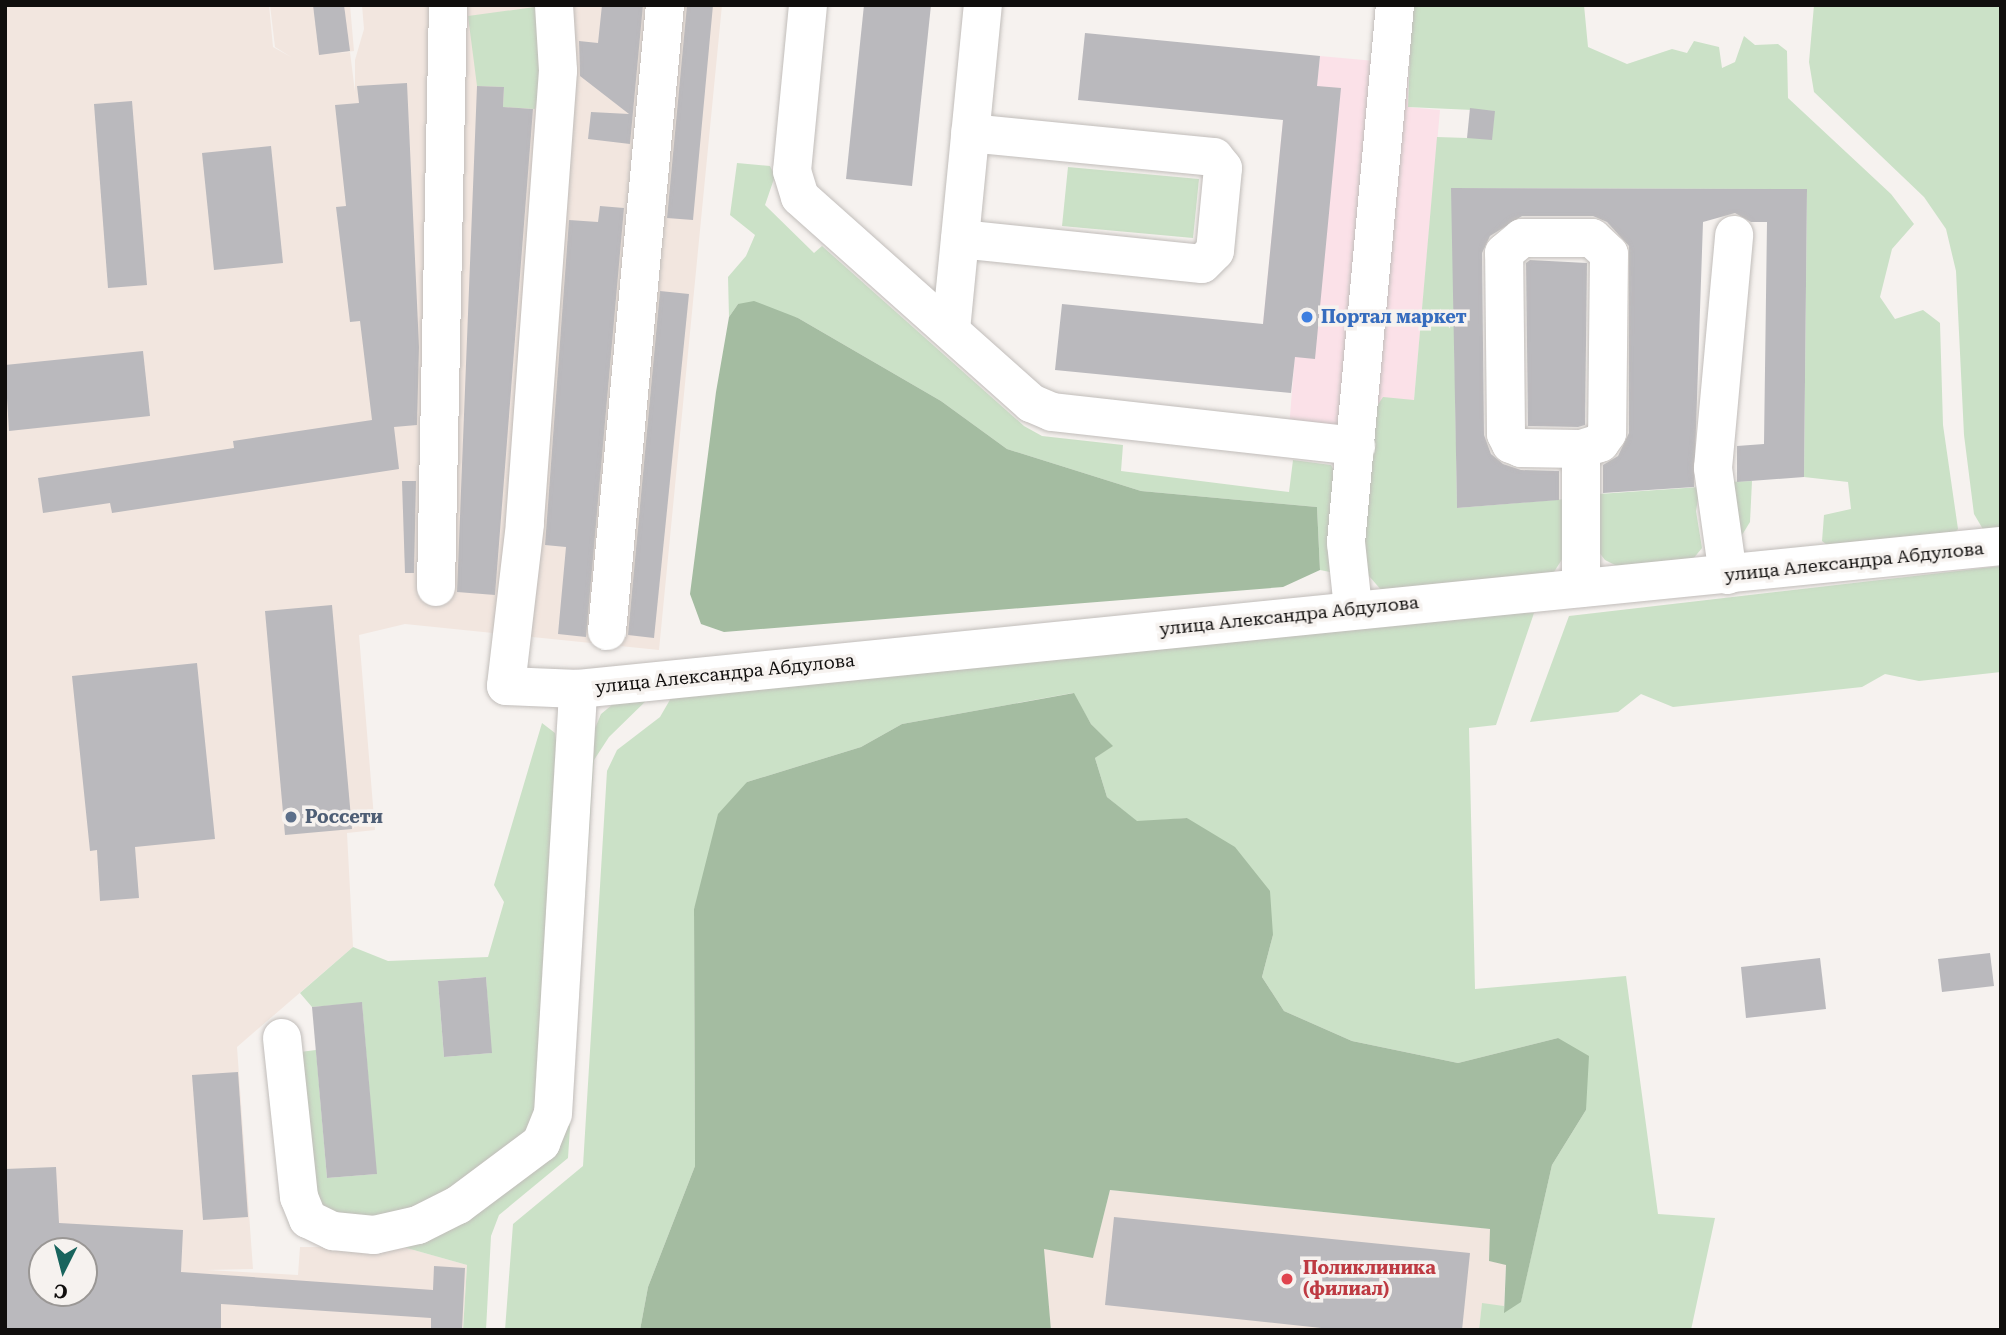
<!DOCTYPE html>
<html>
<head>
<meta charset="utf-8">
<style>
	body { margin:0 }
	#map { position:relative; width:2006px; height:1335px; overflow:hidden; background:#f6f2ef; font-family:"Roboto Serif",serif }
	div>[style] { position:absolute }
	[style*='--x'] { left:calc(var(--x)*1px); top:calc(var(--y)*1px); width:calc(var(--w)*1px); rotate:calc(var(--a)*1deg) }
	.commercial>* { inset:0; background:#fbe1e8 }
	.built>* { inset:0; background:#f2e6df }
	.green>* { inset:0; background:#cbe1c7 }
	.forest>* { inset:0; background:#a4bca1 }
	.building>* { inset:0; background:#bab9bd }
	.roads { filter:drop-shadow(0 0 2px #c1bdba) drop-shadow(0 0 2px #c1bdba) }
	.minor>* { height:38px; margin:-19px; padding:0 19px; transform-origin:19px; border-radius:19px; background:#fff }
	.dots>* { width:19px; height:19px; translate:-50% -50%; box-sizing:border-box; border:4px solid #f6f2ef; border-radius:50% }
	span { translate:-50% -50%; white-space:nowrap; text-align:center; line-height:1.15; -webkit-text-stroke:7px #f6f2ef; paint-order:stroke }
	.shop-label { font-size:18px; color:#366cbe; font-weight:700 }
	.left { translate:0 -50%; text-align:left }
	.street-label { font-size:18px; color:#100e0d }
	.service-label { font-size:18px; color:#4e5e75; font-weight:700 }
	.health-label { font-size:18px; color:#be3a42; font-weight:700 }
	.frame { position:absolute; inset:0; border:7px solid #100e0d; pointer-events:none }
	.north { position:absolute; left:28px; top:1237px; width:70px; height:70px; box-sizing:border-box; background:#f6f2ef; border:2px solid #9a9795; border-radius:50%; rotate:186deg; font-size:19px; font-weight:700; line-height:28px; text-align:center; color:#100e0d }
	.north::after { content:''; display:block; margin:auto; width:24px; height:32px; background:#18645d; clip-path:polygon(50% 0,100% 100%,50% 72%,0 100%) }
</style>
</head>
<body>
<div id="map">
	<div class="commercial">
		<i style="clip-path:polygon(1320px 56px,1408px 64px,1408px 107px,1440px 110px,1414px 400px,1373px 438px,1289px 429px,1297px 327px,1263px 324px,1283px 120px,1313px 123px)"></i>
	</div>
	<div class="built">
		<i style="clip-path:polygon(evenodd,5px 5px,269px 5px,273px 47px,291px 57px,275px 47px,270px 5px,350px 5px,354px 51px,331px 54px,350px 52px,355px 92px,355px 60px,364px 29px,362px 5px,722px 5px,659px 650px,405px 624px,359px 635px,375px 830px,347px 833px,353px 947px,237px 1047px,253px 1269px,207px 1270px,298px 1275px,300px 1247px,403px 1247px,467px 1265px,463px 1330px,5px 1330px,5px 5px,42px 1251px,84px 1251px,84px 1293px,42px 1293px,42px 1251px)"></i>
		<i style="clip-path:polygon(1110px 1190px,1491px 1229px,1489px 1261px,1506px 1264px,1504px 1306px,1482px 1304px,1479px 1330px,1051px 1330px,1043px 1248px,1093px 1257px)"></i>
	</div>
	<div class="green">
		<i style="clip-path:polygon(1412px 5px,1584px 5px,1588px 47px,1627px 64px,1672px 49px,1687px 53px,1694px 41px,1719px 47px,1722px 68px,1735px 62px,1744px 36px,1755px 45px,1778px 44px,1787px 51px,1788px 98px,1891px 194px,1914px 224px,1892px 249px,1880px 297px,1895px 319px,1923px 310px,1940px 323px,1943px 425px,1958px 529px,1950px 539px,1831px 548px,1822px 541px,1824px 515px,1851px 509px,1848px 482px,1804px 477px,1807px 189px,1452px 188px,1457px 508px,1566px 499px,1566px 553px,1554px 572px,1383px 592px,1361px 567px,1375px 409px,1383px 397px,1414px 400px,1437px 137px,1467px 138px,1494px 111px,1408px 107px)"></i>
		<i style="clip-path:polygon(1814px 5px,2001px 5px,2001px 534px,1984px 531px,1974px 514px,1964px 435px,1956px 271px,1946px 229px,1924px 197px,1814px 92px,1809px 62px)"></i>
		<i style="clip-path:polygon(535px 7px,544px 32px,546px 69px,535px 109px,503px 107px,504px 87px,477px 86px,468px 16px)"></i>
		<i style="clip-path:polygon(737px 163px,770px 166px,775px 176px,765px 205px,814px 253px,822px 246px,1024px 426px,1042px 436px,1123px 445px,1121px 471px,1289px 492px,1293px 460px,1331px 465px,1336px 474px,1330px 572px,1320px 570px,1317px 507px,1141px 491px,1007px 449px,941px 401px,798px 318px,738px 304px,729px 317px,728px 277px,746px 256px,755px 235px,730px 215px)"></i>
		<i style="clip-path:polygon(1068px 167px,1199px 179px,1193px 238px,1062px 226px)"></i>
		<i style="clip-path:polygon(1752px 481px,1750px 522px,1737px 543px,1729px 482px)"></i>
		<i style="clip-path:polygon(1700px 487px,1696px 511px,1702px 548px,1693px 559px,1619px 567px,1605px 560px,1595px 547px,1599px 494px)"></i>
		<i style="clip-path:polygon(2001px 566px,2001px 672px,1919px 681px,1885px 674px,1862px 687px,1673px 707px,1641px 694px,1618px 712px,1530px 722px,1569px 616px)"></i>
		<i style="clip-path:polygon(1469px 609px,1534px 613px,1496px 725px,1469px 728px,1475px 989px,1626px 976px,1658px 1214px,1715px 1218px,1691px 1330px,1479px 1330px,1482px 1303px,1504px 1306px,1504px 1312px,1521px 1301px,1552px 1165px,1586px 1110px,1558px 1038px,1458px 1063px,1352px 1041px,1284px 1011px,1262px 977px,1273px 935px,1187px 818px,1137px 822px,1107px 797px,1095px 758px,1112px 746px,1091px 724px,1073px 693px,902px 724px,861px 747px,747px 782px,694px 909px,695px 1166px,648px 1287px,640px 1330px,505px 1330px,513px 1224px,583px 1166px,607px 771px,617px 750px,660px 717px,675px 691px)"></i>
		<i style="clip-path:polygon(654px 693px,609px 737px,594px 760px,568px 1158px,499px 1215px,491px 1236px,486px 1330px,463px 1330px,467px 1265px,403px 1247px,537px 1163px,589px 743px,601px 714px,618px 700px)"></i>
		<i style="clip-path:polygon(evenodd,542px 723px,555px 733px,562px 783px,538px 1127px,403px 1220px,318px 1213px,300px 1052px,316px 1050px,327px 1178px,376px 1174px,362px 1003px,312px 1007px,300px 993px,353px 947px,388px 961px,488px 957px,504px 902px,494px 885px,542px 723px,486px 977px,491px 1053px,444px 1057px,438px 981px,486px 977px)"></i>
	</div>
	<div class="forest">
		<i style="clip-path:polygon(754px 301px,798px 318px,941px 401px,1007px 449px,1141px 491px,1317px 507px,1320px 570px,1283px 587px,724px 632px,701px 624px,690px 594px,716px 392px,729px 317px,738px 304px)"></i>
		<i style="clip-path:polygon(1074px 693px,1091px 724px,1113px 746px,1095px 758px,1107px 797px,1137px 821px,1187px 818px,1235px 847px,1270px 891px,1273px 935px,1262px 977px,1284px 1011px,1352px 1041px,1458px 1063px,1558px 1038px,1589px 1056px,1586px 1110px,1552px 1165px,1521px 1302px,1504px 1313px,1506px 1265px,1489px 1261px,1490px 1229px,1110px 1190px,1093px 1258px,1044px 1249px,1051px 1330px,640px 1330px,648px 1287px,695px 1166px,694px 909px,718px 814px,747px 782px,861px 747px,902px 724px)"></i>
	</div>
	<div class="building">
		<i style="clip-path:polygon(313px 5px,344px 5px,350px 51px,319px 55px)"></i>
		<i style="clip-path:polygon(602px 5px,643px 5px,630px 144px,588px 139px,591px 112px,629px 114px,580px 76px,579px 41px,598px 43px)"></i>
		<i style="clip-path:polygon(687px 5px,713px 5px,693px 220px,667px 218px)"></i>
		<i style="clip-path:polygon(864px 5px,931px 5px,912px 186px,846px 179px)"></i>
		<i style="clip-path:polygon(1085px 33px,1320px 56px,1317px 86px,1341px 88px,1315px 359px,1295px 357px,1291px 393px,1055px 370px,1062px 304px,1263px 324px,1283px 120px,1078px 100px)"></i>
		<i style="clip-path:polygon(407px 83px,419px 347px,417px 425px,394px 427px,399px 469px,112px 513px,110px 503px,43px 513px,38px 478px,234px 448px,233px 441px,372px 420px,360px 321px,350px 322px,336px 207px,346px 206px,335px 105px,359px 103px,357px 86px)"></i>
		<i style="clip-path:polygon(477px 86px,504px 87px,503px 107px,533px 109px,495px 595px,457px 592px)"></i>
		<i style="clip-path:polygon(132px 101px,147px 285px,108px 288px,94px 104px)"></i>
		<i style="clip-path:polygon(1470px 108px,1495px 111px,1492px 140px,1467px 138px)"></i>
		<i style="clip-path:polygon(271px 146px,283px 263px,214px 270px,202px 153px)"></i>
		<i style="clip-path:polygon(1451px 188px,1807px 189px,1804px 477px,1737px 482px,1737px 446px,1764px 444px,1767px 222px,1751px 222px,1735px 213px,1703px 222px,1694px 487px,1603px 493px,1603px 465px,1618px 456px,1629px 433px,1629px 246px,1607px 222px,1593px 216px,1522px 216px,1490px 236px,1482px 253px,1484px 435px,1491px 454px,1503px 464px,1521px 470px,1559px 471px,1559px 500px,1457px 508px)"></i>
		<i style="clip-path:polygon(600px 206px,624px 208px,586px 637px,558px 634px,566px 547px,545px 545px,569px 220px,598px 222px)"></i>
		<i style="clip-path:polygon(1530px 260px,1587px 263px,1585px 425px,1578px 427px,1528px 426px,1526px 263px)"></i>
		<i style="clip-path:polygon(660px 291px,689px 294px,654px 638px,628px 635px)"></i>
		<i style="clip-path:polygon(143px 351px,150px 416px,9px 431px,5px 365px)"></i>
		<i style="clip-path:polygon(402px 481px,416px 481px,414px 573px,405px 573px)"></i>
		<i style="clip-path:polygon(332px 605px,352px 829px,285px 835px,265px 611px)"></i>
		<i style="clip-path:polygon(197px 663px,215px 839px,135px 847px,139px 898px,100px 901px,97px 850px,90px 851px,72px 676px)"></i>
		<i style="clip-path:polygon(1990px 953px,1994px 986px,1942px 992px,1938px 959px)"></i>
		<i style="clip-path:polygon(1820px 958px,1826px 1009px,1746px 1018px,1741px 967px)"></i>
		<i style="clip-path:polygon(486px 977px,492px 1053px,444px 1057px,438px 981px)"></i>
		<i style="clip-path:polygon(362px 1002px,377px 1174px,327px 1178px,312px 1007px)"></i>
		<i style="clip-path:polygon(238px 1072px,248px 1217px,203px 1220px,192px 1075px)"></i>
		<i style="clip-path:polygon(evenodd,56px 1167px,59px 1223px,183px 1230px,181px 1272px,433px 1290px,434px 1266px,465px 1268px,462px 1330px,431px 1330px,431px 1318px,221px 1304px,221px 1330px,5px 1330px,5px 1169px,56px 1167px,42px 1251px,84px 1251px,84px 1293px,42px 1293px,42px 1251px)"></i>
		<i style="clip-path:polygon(1114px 1217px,1470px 1253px,1462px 1330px,1340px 1330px,1105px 1305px)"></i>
	</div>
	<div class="roads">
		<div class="minor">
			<i style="--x:554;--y:5;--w:66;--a:86.5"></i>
			<i style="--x:558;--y:71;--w:454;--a:94.2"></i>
			<i style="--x:525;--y:524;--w:163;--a:96.7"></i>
			<i style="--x:506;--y:686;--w:72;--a:2.4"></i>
			<i style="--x:578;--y:689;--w:1430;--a:-5.74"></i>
			<i style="--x:808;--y:5;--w:167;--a:95.5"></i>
			<i style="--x:792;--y:171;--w:27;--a:73"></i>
			<i style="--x:800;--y:197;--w:310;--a:41.7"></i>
			<i style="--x:1031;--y:403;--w:23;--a:23"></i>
			<i style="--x:1052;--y:412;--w:306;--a:6.4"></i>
			<i style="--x:1522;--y:238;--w:70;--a:0"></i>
			<i style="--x:1592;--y:238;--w:23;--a:43"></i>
			<i style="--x:1609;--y:254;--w:179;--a:90.6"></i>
			<i style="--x:1607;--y:433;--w:12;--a:125"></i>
			<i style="--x:1600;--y:443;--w:20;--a:162"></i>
			<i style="--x:1581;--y:449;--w:60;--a:-179"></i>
			<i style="--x:1521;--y:448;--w:11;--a:-158"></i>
			<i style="--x:1511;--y:444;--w:11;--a:-117"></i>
			<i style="--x:1506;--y:434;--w:181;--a:-90.6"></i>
			<i style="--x:1504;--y:253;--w:23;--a:-40"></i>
			<i style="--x:960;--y:239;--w:243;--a:5.9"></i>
			<i style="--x:1202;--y:264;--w:18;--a:-45"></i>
			<i style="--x:1215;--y:251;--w:83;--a:-84.5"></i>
			<i style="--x:1223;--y:168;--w:14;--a:-129"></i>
			<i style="--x:1214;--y:157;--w:245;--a:-174.4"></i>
			<i style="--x:951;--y:330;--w:327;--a:-84.4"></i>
			<i style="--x:1581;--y:449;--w:139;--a:90"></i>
			<i style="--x:1728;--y:575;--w:108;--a:-98"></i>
			<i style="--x:1713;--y:468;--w:234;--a:-84.8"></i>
			<i style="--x:436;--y:587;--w:582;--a:-88.82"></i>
			<i style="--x:1353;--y:608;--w:65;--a:-96.1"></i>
			<i style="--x:1346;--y:543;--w:540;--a:-84.8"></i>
			<i style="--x:607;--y:631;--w:629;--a:-84.71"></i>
			<i style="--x:282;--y:1038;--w:160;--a:83.9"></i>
			<i style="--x:299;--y:1197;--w:24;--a:68"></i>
			<i style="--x:308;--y:1219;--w:28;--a:26"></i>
			<i style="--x:333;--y:1231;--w:41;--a:5.6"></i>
			<i style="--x:374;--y:1235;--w:45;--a:-12.8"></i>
			<i style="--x:418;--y:1225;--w:45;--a:-26.6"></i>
			<i style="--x:458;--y:1205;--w:104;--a:-36.8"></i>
			<i style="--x:541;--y:1143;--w:31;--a:-68"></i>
			<i style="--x:553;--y:1114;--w:426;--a:-86.6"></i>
		</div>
	</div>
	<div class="dots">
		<i style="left:1307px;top:317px;background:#3f7fe0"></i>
		<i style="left:291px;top:817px;background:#5c6f8a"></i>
		<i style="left:1287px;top:1279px;background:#e0444e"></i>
	</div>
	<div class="shop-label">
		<span class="left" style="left:1321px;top:317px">Портал маркет</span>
	</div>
	<div class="street-label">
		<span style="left:1854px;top:562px;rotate:-6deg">улица Александра Абдулова</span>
		<span style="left:1289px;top:616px;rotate:-6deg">улица Александра Абдулова</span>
		<span style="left:725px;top:674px;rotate:-6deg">улица Александра Абдулова</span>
	</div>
	<div class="service-label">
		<span class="left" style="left:305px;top:817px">Россети</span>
	</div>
	<div class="health-label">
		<span class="left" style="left:1303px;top:1279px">Поликлиника<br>(филиал)</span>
	</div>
	<div class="frame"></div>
	<div class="north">С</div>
</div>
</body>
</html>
